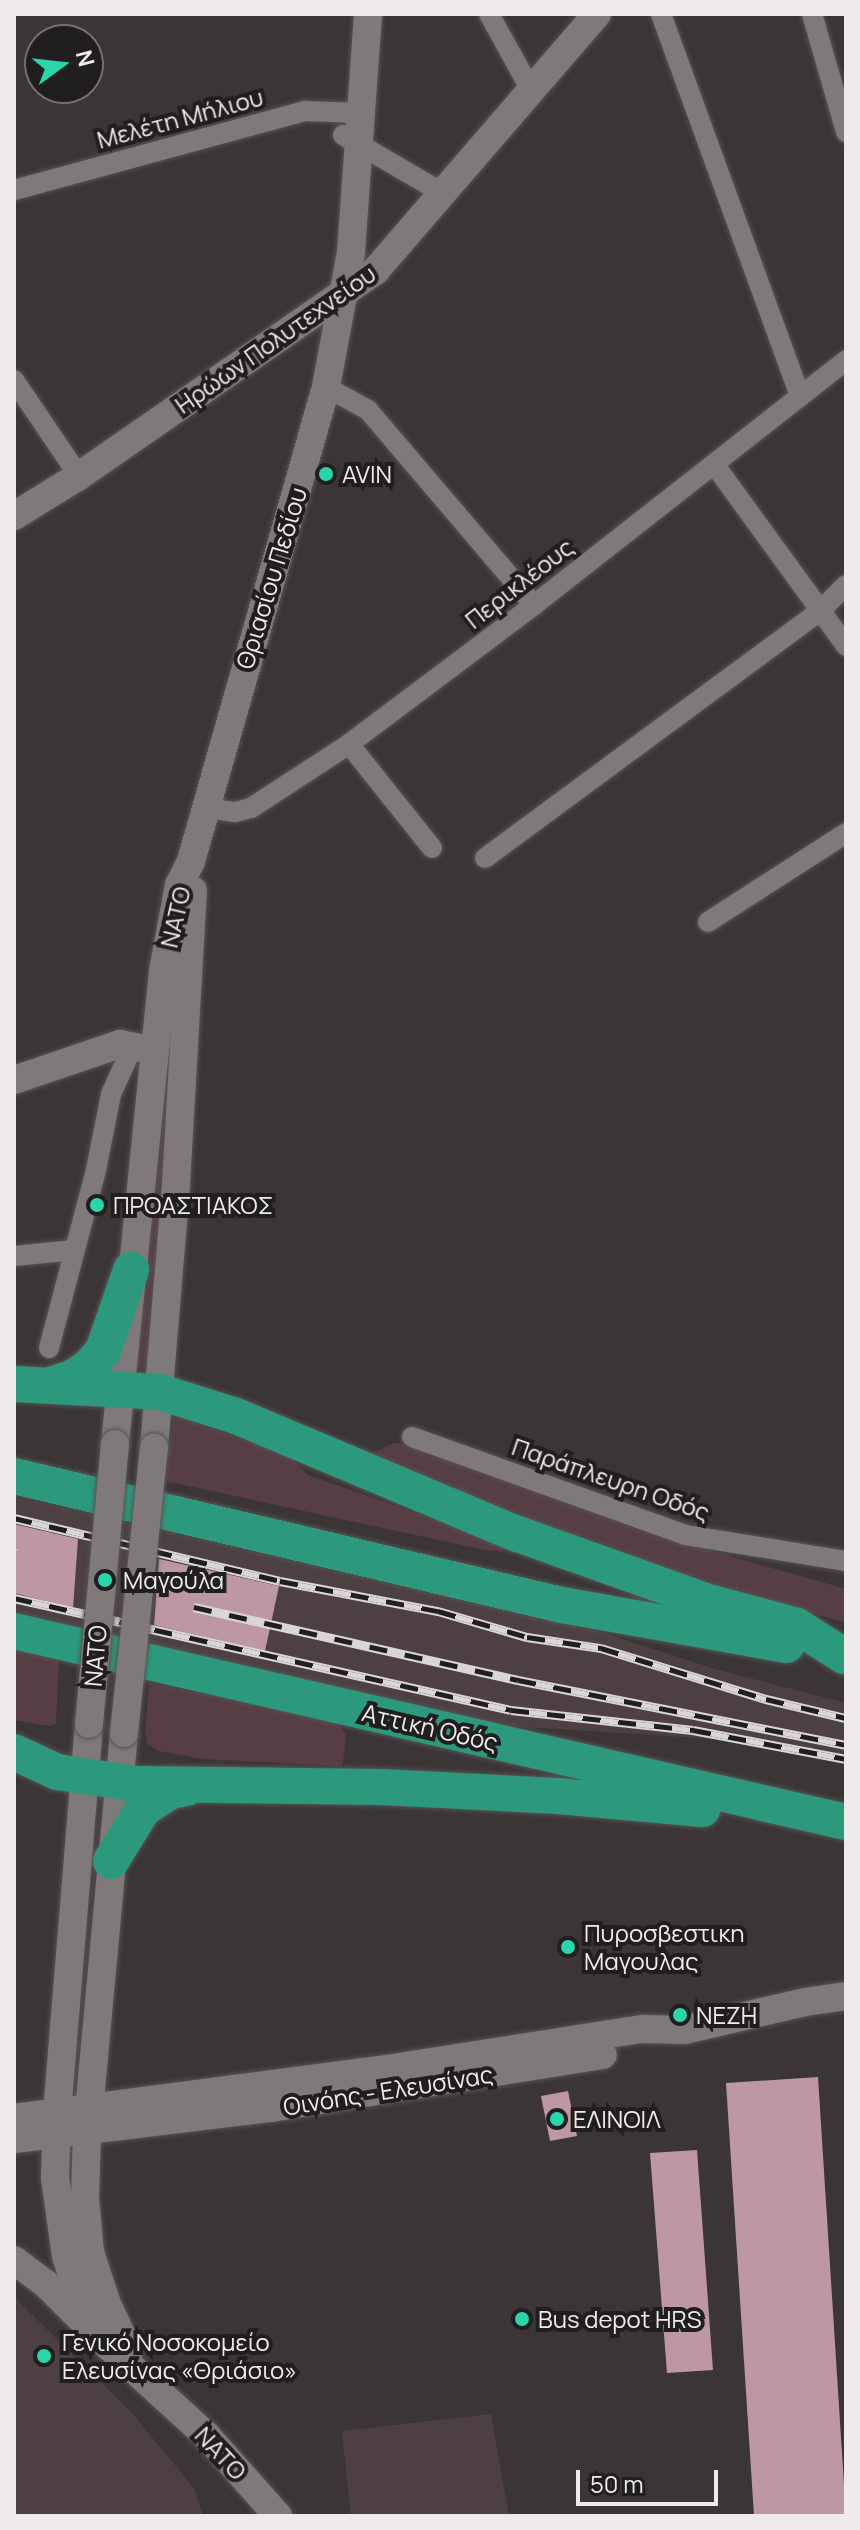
<!DOCTYPE html>
<html>
<head>
<meta charset="utf-8">
<style>
	body { margin:0 }
	#map { position:relative; width:860px; height:2530px; overflow:hidden; background:#3b3537; font-family:Manrope,sans-serif }
	div>[style] { position:absolute }
	[style*='--x'] { left:calc(var(--x)*1px); top:calc(var(--y)*1px); width:calc(var(--w)*1px); rotate:calc(var(--a)*1deg) }
	.built>* { inset:0; background:#4c4044 }
	.green>* { inset:0; background:#573d46 }
	.building>* { inset:0; background:#bd97a3 }
	.roads { filter:drop-shadow(0 0 2px #575354) drop-shadow(0 0 2px #575354) }
	.street>* { height:20px; margin:-10px; padding:0 10px; transform-origin:10px; border-radius:10px; background:#80797b }
	.secondary>* { height:28px; margin:-14px; padding:0 14px; transform-origin:14px; border-radius:14px; background:#80797b }
	.highway>* { height:36px; margin:-18px; padding:0 18px; transform-origin:18px; border-radius:18px; background:#2c997c }
	.rail>* { height:9px; margin-top:-4.5px; transform-origin:0; background:repeating-linear-gradient(90deg,#201e1e 0 18px,#dad6d7 0 36px); box-sizing:border-box; border-block:2px solid #dad6d7 }
	.bridges { filter:drop-shadow(0 0 2px #575354) drop-shadow(0 0 2px #575354) }
	.secondary-bridge>* { height:28px; margin:-14px; padding:0 14px; transform-origin:14px; border-radius:14px; background:#80797b }
	.dots>* { width:22px; height:22px; translate:-50% -50%; box-sizing:border-box; border:4px solid #201e1e; border-radius:50% }
	span { translate:-50% -50%; white-space:nowrap; text-align:center; line-height:1.15; -webkit-text-stroke:8px #201e1e; paint-order:stroke }
	.street-label { font-size:24px; color:#efebec }
	.poi-label { font-size:24px; color:#efebec }
	.left { translate:0 -50%; text-align:left }
	.frame { position:absolute; inset:0; border:16px solid #efebec; pointer-events:none }
	.north { position:absolute; left:24px; top:24px; width:80px; height:80px; box-sizing:border-box; background:#201e1e; border:2px solid #737070; border-radius:50%; rotate:75deg; font-size:22px; font-weight:700; line-height:32px; text-align:center; color:#efebec }
	.north::after { content:''; display:block; margin:auto; width:28px; height:36px; background:#2bd5ac; clip-path:polygon(50% 0,100% 100%,50% 72%,0 100%) }
	.scale { position:absolute; left:576px; top:2470px; width:142px; height:36px; box-sizing:border-box; border:4px solid #efebec; border-top:0; padding-left:10px; font-size:24px; line-height:28px; white-space:nowrap; color:#efebec; -webkit-text-stroke:6px #201e1e; paint-order:stroke }
</style>
</head>
<body>
<div id="map">
	<div class="built">
		<i style="clip-path:polygon(14px 1497px,601px 1632px,715px 1669px,846px 1703px,846px 1763px,748px 1741px,508px 1726px,14px 1621px)"></i>
		<i style="clip-path:polygon(14px 2297px,134px 2415px,195px 2490px,203px 2516px,14px 2516px)"></i>
		<i style="clip-path:polygon(491px 2414px,509px 2516px,351px 2516px,342px 2431px)"></i>
	</div>
	<div class="green">
		<i style="clip-path:polygon(163px 1034px,174px 1037px,148px 1369px,136px 1369px)"></i>
		<i style="clip-path:polygon(178px 1417px,288px 1455px,308px 1475px,504px 1544px,504px 1548px,502px 1552px,485px 1550px,165px 1481px,173px 1419px)"></i>
		<i style="clip-path:polygon(394px 1443px,412px 1444px,638px 1530px,846px 1589px,846px 1623px,658px 1567px,494px 1508px,371px 1454px)"></i>
		<i style="clip-path:polygon(14px 1646px,59px 1658px,56px 1723px,50px 1726px,14px 1720px)"></i>
		<i style="clip-path:polygon(149px 1683px,334px 1720px,346px 1734px,343px 1763px,341px 1766px,202px 1759px,159px 1751px,147px 1744px,145px 1731px)"></i>
	</div>
	<div class="building">
		<i style="clip-path:polygon(14px 1524px,78px 1539px,73px 1608px,14px 1593px)"></i>
		<i style="clip-path:polygon(159px 1559px,279px 1586px,265px 1651px,154px 1625px)"></i>
		<i style="clip-path:polygon(818px 2077px,846px 2516px,754px 2516px,726px 2083px)"></i>
		<i style="clip-path:polygon(568px 2091px,577px 2136px,550px 2141px,541px 2096px)"></i>
		<i style="clip-path:polygon(697px 2150px,713px 2370px,667px 2373px,650px 2153px)"></i>
	</div>
	<div class="roads">
		<div class="street">
			<i style="--x:489;--y:14;--w:89;--a:61.1"></i>
			<i style="--x:661;--y:14;--w:407;--a:70"></i>
			<i style="--x:812;--y:14;--w:123;--a:73.9"></i>
			<i style="--x:343;--y:135;--w:113;--a:30.2"></i>
			<i style="--x:14;--y:190;--w:302;--a:-15.2"></i>
			<i style="--x:305;--y:111;--w:56;--a:2"></i>
			<i style="--x:14;--y:380;--w:116;--a:55.9"></i>
			<i style="--x:326;--y:387;--w:48;--a:28.7"></i>
			<i style="--x:368;--y:410;--w:256;--a:49.6"></i>
			<i style="--x:714;--y:464;--w:225;--a:54"></i>
			<i style="--x:349;--y:744;--w:133;--a:51.4"></i>
			<i style="--x:206;--y:808;--w:29;--a:8"></i>
			<i style="--x:235;--y:812;--w:16;--a:-14"></i>
			<i style="--x:251;--y:808;--w:117;--a:-33.1"></i>
			<i style="--x:349;--y:744;--w:231;--a:-36.9"></i>
			<i style="--x:534;--y:605;--w:397;--a:-38.1"></i>
			<i style="--x:485;--y:858;--w:415;--a:-36.4"></i>
			<i style="--x:819;--y:612;--w:38;--a:-45"></i>
			<i style="--x:708;--y:922;--w:164;--a:-32.8"></i>
			<i style="--x:14;--y:1256;--w:61;--a:-5.6"></i>
			<i style="--x:49;--y:1348;--w:184;--a:-75.2"></i>
			<i style="--x:96;--y:1170;--w:77;--a:-78.8"></i>
			<i style="--x:111;--y:1094;--w:53;--a:-65.4"></i>
			<i style="--x:412;--y:1437;--w:290;--a:19.7"></i>
			<i style="--x:685;--y:1535;--w:163;--a:9.2"></i>
		</div>
		<div class="secondary">
			<i style="--x:14;--y:516;--w:76;--a:-31.6"></i>
			<i style="--x:79;--y:476;--w:361;--a:-34.7"></i>
			<i style="--x:376;--y:270;--w:338;--a:-49.2"></i>
			<i style="--x:14;--y:1080;--w:112;--a:-18.8"></i>
			<i style="--x:120;--y:1044;--w:33;--a:11"></i>
			<i style="--x:115;--y:1444;--w:475;--a:-84.2"></i>
			<i style="--x:163;--y:971;--w:87;--a:-79.5"></i>
			<i style="--x:179;--y:885;--w:27;--a:-63"></i>
			<i style="--x:191;--y:861;--w:493;--a:-74.1"></i>
			<i style="--x:326;--y:387;--w:137;--a:-79.5"></i>
			<i style="--x:351;--y:252;--w:239;--a:-85.9"></i>
			<i style="--x:154;--y:1448;--w:265;--a:-85.2"></i>
			<i style="--x:176;--y:1184;--w:294;--a:-86.7"></i>
			<i style="--x:89;--y:1724;--w:389;--a:94.7"></i>
			<i style="--x:57;--y:2112;--w:66;--a:91.7"></i>
			<i style="--x:55;--y:2178;--w:79;--a:82"></i>
			<i style="--x:66;--y:2256;--w:56;--a:72.2"></i>
			<i style="--x:83;--y:2309;--w:43;--a:56.3"></i>
			<i style="--x:107;--y:2345;--w:135;--a:42.3"></i>
			<i style="--x:207;--y:2436;--w:107;--a:48.4"></i>
			<i style="--x:124;--y:1733;--w:401;--a:95.3"></i>
			<i style="--x:87;--y:2132;--w:66;--a:91.7"></i>
			<i style="--x:85;--y:2198;--w:54;--a:84.7"></i>
			<i style="--x:90;--y:2252;--w:55;--a:71.9"></i>
			<i style="--x:107;--y:2304;--w:52;--a:64.9"></i>
			<i style="--x:14;--y:2118;--w:388;--a:-7.5"></i>
			<i style="--x:399;--y:2067;--w:247;--a:-8.9"></i>
			<i style="--x:643;--y:2029;--w:41;--a:1.4"></i>
			<i style="--x:684;--y:2030;--w:124;--a:-13"></i>
			<i style="--x:805;--y:2002;--w:41;--a:-8.3"></i>
			<i style="--x:14;--y:2139;--w:259;--a:-6.9"></i>
			<i style="--x:271;--y:2108;--w:336;--a:-9.1"></i>
			<i style="--x:14;--y:2260;--w:40;--a:37"></i>
			<i style="--x:46;--y:2284;--w:51;--a:45"></i>
		</div>
		<div class="highway">
			<i style="--x:14;--y:1384;--w:146;--a:3.1"></i>
			<i style="--x:160;--y:1392;--w:80;--a:17.5"></i>
			<i style="--x:236;--y:1416;--w:303;--a:22.8"></i>
			<i style="--x:515;--y:1533;--w:209;--a:19.6"></i>
			<i style="--x:712;--y:1603;--w:88;--a:15.1"></i>
			<i style="--x:797;--y:1626;--w:56;--a:32.6"></i>
			<i style="--x:50;--y:1385;--w:23;--a:-18"></i>
			<i style="--x:72;--y:1378;--w:20;--a:-33"></i>
			<i style="--x:89;--y:1367;--w:21;--a:-49"></i>
			<i style="--x:103;--y:1351;--w:86;--a:-70.9"></i>
			<i style="--x:14;--y:1476;--w:563;--a:13.25"></i>
			<i style="--x:562;--y:1605;--w:228;--a:10.1"></i>
			<i style="--x:14;--y:1631;--w:854;--a:12.93"></i>
			<i style="--x:14;--y:1752;--w:47;--a:24.9"></i>
			<i style="--x:57;--y:1772;--w:80;--a:8.6"></i>
			<i style="--x:136;--y:1784;--w:245;--a:0.7"></i>
			<i style="--x:381;--y:1787;--w:177;--a:2.9"></i>
			<i style="--x:558;--y:1796;--w:145;--a:5.2"></i>
			<i style="--x:111;--y:1861;--w:61;--a:-58.4"></i>
			<i style="--x:143;--y:1809;--w:33;--a:-33"></i>
			<i style="--x:171;--y:1791;--w:16;--a:-11"></i>
		</div>
	</div>
	<div class="rail">
		<i style="--x:14;--y:1518;--w:273;--a:13.3"></i>
		<i style="--x:280;--y:1581;--w:161;--a:10.8"></i>
		<i style="--x:438;--y:1611;--w:93;--a:16.3"></i>
		<i style="--x:527;--y:1637;--w:75;--a:8.5"></i>
		<i style="--x:601;--y:1648;--w:173;--a:17.2"></i>
		<i style="--x:766;--y:1699;--w:82;--a:13.4"></i>
		<i style="--x:14;--y:1552;--w:1;--a:45"></i>
		<i style="--x:14;--y:1598;--w:509;--a:12.7"></i>
		<i style="--x:511;--y:1710;--w:183;--a:6.3"></i>
		<i style="--x:693;--y:1730;--w:156;--a:10.7"></i>
		<i style="--x:194;--y:1607;--w:332;--a:12.7"></i>
		<i style="--x:518;--y:1680;--w:334;--a:11.2"></i>
	</div>
	<div class="bridges">
		<div class="secondary-bridge">
			<i style="--x:89;--y:1724;--w:281;--a:-84.7"></i>
			<i style="--x:124;--y:1733;--w:287;--a:-84"></i>
		</div>
	</div>
	<div class="dots">
		<i style="left:326px;top:474px;background:#2bd5ac"></i>
		<i style="left:97px;top:1205px;background:#2bd5ac"></i>
		<i style="left:105px;top:1580px;background:#2bd5ac"></i>
		<i style="left:568px;top:1947px;background:#2bd5ac"></i>
		<i style="left:680px;top:2015px;background:#2bd5ac"></i>
		<i style="left:557px;top:2119px;background:#2bd5ac"></i>
		<i style="left:522px;top:2319px;background:#2bd5ac"></i>
		<i style="left:44px;top:2356px;background:#2bd5ac"></i>
	</div>
	<div class="street-label">
		<span style="left:180px;top:118px;rotate:-15deg">Μελέτη Μήλιου</span>
		<span style="left:275px;top:339px;rotate:-35deg">Ηρώων Πολυτεχνείου</span>
		<span style="left:271px;top:578px;rotate:-73deg">Θριασίου Πεδίου</span>
		<span style="left:519px;top:583px;rotate:-38deg">Περικλέους</span>
		<span style="left:175px;top:917px;rotate:-77deg">ΝΑΤΟ</span>
		<span style="left:611px;top:1479px;rotate:19deg">Παράπλευρη Οδός</span>
		<span style="left:95px;top:1656px;rotate:-85deg">ΝΑΤΟ</span>
		<span style="left:430px;top:1727px;rotate:13deg">Αττική Οδός</span>
		<span style="left:388px;top:2090px;rotate:-9deg">Οινόης - Ελευσίνας</span>
		<span style="left:221px;top:2453px;rotate:47deg">ΝΑΤΟ</span>
	</div>
	<div class="poi-label">
		<span class="left" style="left:342px;top:474px">AVIN</span>
		<span class="left" style="left:113px;top:1205px">ΠΡΟΑΣΤΙΑΚΟΣ</span>
		<span class="left" style="left:123px;top:1580px">Μαγούλα</span>
		<span class="left" style="left:584px;top:1947px">Πυροσβεστικη<br>Μαγουλας</span>
		<span class="left" style="left:696px;top:2015px">ΝΕΖΗ</span>
		<span class="left" style="left:573px;top:2119px">ΕΛΙΝΟΙΛ</span>
		<span class="left" style="left:538px;top:2319px">Bus depot HRS</span>
		<span class="left" style="left:62px;top:2356px">Γενικό Νοσοκομείο<br>Ελευσίνας «Θριάσιο»</span>
	</div>
	<div class="frame"></div>
	<div class="north">N</div>
	<div class="scale">50 m</div>
</div>
</body>
</html>
